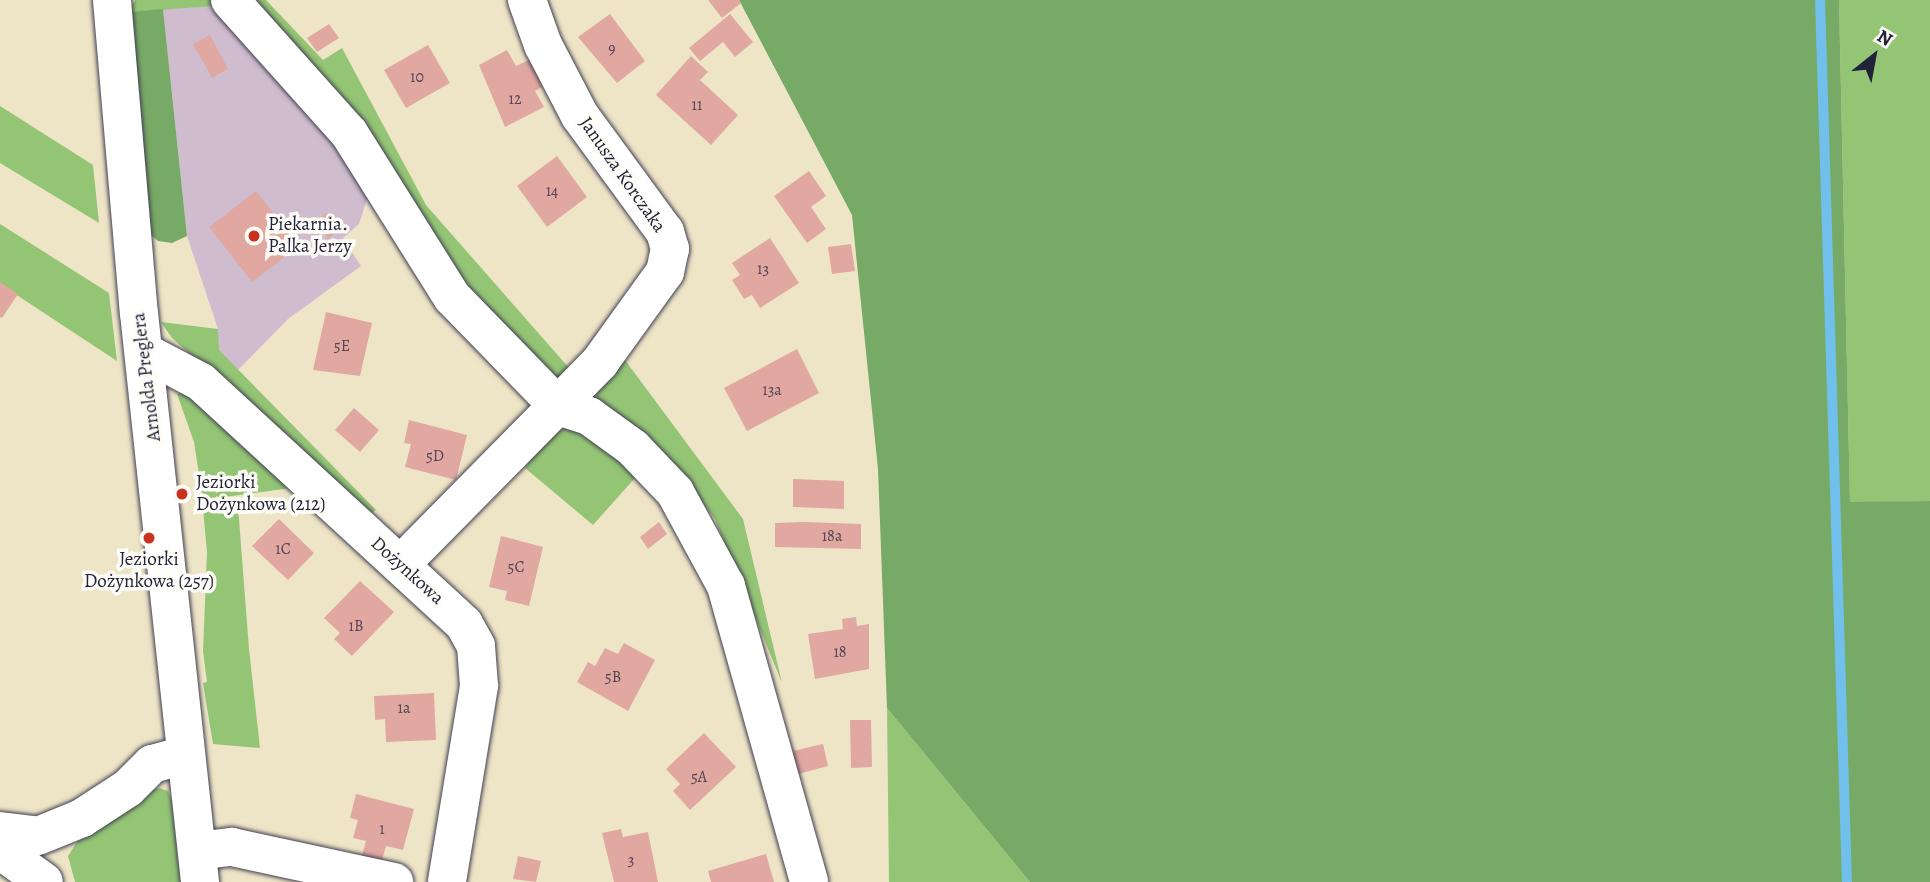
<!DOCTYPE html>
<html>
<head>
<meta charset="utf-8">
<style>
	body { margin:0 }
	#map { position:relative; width:1930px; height:882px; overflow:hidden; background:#eee5c7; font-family:Alegreya,serif }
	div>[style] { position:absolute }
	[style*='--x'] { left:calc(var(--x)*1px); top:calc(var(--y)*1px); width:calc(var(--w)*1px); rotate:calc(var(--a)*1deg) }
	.industrial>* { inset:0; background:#cfbdcf }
	.green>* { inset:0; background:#94c575 }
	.forest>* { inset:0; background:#7a6 }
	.stream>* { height:10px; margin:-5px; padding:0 5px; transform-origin:5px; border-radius:5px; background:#71c0ec }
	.building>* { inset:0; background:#e1a8a1 }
	.roads { filter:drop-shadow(0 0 2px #413f50) drop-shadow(0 0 2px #413f50) }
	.minor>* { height:38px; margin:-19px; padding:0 19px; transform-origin:19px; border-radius:19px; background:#fff }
	.dots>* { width:19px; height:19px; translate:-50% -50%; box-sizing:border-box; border:4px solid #fdfcf7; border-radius:50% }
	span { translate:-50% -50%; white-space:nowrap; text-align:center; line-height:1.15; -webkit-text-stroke:7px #fdfcf7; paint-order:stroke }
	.number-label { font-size:16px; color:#524454 }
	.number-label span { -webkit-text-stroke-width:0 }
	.street-label { font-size:19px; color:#22223b }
	.poi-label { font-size:19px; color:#22223b }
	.left { translate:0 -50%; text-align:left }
	.north { position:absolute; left:1839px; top:21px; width:70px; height:70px; -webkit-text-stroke:5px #fdfcf7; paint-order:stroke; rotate:31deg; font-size:19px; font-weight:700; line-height:28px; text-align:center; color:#22223b }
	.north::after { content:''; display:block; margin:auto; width:24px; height:32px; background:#22223b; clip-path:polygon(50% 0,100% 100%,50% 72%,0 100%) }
</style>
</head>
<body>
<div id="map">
	<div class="industrial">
		<i style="clip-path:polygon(216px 6px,334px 136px,367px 199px,359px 224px,343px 238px,361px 266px,288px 319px,237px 371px,218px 349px,218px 329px,187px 236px,163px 9px)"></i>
	</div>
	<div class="green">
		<i style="clip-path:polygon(135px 0,210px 0,216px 6px,128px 12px)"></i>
		<i style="clip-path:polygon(246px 0,266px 0,323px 60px,342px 48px,426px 205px,570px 369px,554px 383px,469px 298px)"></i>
		<i style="clip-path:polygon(1839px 0,1930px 0,1930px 501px,1850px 503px)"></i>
		<i style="clip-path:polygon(0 106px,93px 165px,99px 223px,0 163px)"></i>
		<i style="clip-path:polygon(0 224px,109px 293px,117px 361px,0 284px)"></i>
		<i style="clip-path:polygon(161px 322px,218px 329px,219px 350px,376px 510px,369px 515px,172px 338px)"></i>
		<i style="clip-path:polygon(622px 356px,743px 519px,782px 683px,715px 519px,688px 484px,596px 403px,597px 391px)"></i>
		<i style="clip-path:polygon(186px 391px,299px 487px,203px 500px,194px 442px,177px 394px)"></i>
		<i style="clip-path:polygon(573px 426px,643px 469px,593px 525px,525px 468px,548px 435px)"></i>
		<i style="clip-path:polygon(238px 506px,249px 649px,260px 748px,213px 744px,203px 683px,207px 682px,203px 651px,207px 552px,203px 509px)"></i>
		<i style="clip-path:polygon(887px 708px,1030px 882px,889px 882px)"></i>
		<i style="clip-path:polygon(159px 788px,168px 791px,172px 802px,181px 882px,75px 882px,68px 856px,77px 842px,148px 791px)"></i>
	</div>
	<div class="forest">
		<i style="clip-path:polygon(739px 0,1839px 0,1850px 502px,1930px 501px,1930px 882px,1030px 882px,887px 708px,878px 469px,852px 215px)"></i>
		<i style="clip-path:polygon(163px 9px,187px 236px,172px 243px,158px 241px,143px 228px,128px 12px)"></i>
	</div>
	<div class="stream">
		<i style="--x:1820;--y:0;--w:882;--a:88.25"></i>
	</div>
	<div class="building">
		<i style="clip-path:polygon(708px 0,739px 0,741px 3px,722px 18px)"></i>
		<i style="clip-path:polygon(610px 14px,645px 61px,617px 83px,578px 37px)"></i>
		<i style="clip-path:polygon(730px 14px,753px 42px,735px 57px,723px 42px,700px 61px,689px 48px)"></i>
		<i style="clip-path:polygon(329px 24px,339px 38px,317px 52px,307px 38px)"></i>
		<i style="clip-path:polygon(210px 35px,228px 69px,212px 78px,193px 44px)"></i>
		<i style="clip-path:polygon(428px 45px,450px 83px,406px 108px,384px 70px)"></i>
		<i style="clip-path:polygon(507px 50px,516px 66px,531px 59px,544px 86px,535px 91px,544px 107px,505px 127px,479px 65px)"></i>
		<i style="clip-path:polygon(691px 56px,708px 72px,700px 80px,738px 115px,711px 145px,656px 95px)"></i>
		<i style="clip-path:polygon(557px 156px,587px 197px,547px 227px,517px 186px)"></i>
		<i style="clip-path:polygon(809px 171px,826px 196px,811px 207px,826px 229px,807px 243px,774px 196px)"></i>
		<i style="clip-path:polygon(256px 191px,299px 246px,252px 282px,209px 227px)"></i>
		<i style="clip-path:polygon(326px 213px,339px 230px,328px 239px,315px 221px)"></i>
		<i style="clip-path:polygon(770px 238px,799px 283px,760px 308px,752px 295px,744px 299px,732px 280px,740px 275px,732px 263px)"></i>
		<i style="clip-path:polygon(851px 244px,855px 271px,832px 274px,828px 247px)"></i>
		<i style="clip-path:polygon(0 282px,18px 294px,2px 318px,0 317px)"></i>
		<i style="clip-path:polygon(326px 312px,372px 323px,360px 376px,313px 370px)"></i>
		<i style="clip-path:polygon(797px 349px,819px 393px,747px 431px,724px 388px)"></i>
		<i style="clip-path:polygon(354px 408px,379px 430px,360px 452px,335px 430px)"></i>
		<i style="clip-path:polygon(409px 420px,467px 435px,456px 480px,405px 467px,411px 444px,404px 443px)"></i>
		<i style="clip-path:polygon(793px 479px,844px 481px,844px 509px,793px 507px)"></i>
		<i style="clip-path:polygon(279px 519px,314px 553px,288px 580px,252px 546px)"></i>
		<i style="clip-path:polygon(659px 522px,667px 534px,648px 549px,640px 537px)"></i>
		<i style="clip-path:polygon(804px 522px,861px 524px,861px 549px,775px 547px,775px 523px)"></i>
		<i style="clip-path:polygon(501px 536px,543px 547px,529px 606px,505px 600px,507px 591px,489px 587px)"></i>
		<i style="clip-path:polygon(360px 581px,394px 612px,352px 656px,334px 639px,340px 633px,324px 618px)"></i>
		<i style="clip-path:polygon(856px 617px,857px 626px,869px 624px,869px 669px,815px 679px,808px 634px,843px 629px,842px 619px)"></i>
		<i style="clip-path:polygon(624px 643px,655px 660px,628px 711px,577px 682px,588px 662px,595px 666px,605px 648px,618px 654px)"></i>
		<i style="clip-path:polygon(434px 693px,436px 740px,386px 742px,385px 719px,375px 720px,374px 696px)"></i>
		<i style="clip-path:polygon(850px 720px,871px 720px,872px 767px,851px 768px)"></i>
		<i style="clip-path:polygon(704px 733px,736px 767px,690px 810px,673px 791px,680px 784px,666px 769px)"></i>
		<i style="clip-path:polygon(823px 744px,828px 766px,798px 774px,793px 751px)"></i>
		<i style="clip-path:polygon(356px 794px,414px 809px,403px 850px,386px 846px,381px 864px,361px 859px,366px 841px,353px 838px,358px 820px,350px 818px)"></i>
		<i style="clip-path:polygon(621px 829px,623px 837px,648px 832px,658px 882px,614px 882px,602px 833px)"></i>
		<i style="clip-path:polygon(766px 854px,774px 882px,711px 882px,708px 871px)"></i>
		<i style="clip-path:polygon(518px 856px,541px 861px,536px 882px,513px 879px)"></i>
	</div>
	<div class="roads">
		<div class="minor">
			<i style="--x:112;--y:0;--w:314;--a:85.1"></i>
			<i style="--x:139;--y:313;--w:572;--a:83.88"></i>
			<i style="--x:230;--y:0;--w:178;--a:48.2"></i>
			<i style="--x:349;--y:133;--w:194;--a:57.9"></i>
			<i style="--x:452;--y:297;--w:152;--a:45.8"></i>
			<i style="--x:558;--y:406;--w:33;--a:18"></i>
			<i style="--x:589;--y:416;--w:54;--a:36"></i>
			<i style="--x:633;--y:448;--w:61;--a:46.3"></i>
			<i style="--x:675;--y:492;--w:107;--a:61.5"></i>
			<i style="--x:726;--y:586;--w:307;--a:74.3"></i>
			<i style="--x:146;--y:353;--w:62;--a:27.8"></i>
			<i style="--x:201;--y:382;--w:357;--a:42.6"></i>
			<i style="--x:464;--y:624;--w:25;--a:61"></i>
			<i style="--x:476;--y:646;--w:40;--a:85.7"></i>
			<i style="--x:479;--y:686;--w:199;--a:99.3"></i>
			<i style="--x:401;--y:564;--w:284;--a:-45.4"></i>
			<i style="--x:600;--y:362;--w:111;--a:-54.2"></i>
			<i style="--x:665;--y:272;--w:24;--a:-78"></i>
			<i style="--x:670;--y:249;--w:18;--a:-106"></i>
			<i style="--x:665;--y:232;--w:144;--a:-126.2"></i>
			<i style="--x:580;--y:116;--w:80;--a:-117.5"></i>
			<i style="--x:543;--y:45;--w:48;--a:-109.6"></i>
			<i style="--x:0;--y:831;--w:38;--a:7"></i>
			<i style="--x:38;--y:836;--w:48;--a:-22.2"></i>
			<i style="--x:82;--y:818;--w:55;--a:-33.1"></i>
			<i style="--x:128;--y:788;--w:34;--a:-45"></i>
			<i style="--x:152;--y:764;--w:35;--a:-15"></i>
			<i style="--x:0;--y:850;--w:54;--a:36"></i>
			<i style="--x:197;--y:851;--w:35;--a:-7"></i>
			<i style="--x:232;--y:847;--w:166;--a:12.2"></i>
		</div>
	</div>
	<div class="dots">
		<i style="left:254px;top:236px;background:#c8321e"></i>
		<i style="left:182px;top:494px;background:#c8321e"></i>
		<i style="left:149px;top:538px;background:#c8321e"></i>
	</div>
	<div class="number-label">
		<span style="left:612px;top:49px">9</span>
		<span style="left:417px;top:77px">10</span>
		<span style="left:515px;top:99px">12</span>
		<span style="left:697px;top:105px">11</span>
		<span style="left:552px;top:191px">14</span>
		<span style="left:763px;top:269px">13</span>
		<span style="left:342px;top:346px">5E</span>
		<span style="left:772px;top:390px">13a</span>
		<span style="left:435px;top:456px">5D</span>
		<span style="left:832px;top:536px">18a</span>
		<span style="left:283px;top:549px">1C</span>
		<span style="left:516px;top:567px">5C</span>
		<span style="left:356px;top:626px">1B</span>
		<span style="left:840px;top:652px">18</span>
		<span style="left:613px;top:677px">5B</span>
		<span style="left:404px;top:708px">1a</span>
		<span style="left:699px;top:777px">5A</span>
		<span style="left:382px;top:829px">1</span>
		<span style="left:631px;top:860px">3</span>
	</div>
	<div class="street-label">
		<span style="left:622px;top:175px;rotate:55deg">Janusza Korczaka</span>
		<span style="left:147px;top:377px;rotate:-97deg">Arnolda Preglera</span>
		<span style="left:407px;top:571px;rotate:42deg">Dożynkowa</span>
	</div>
	<div class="poi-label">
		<span class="left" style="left:268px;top:236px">Piekarnia.<br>Palka Jerzy</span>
		<span class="left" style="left:196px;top:494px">Jeziorki<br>Dożynkowa (212)</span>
		<span style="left:149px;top:571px">Jeziorki<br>Dożynkowa (257)</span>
	</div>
	<div class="north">N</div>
</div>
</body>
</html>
